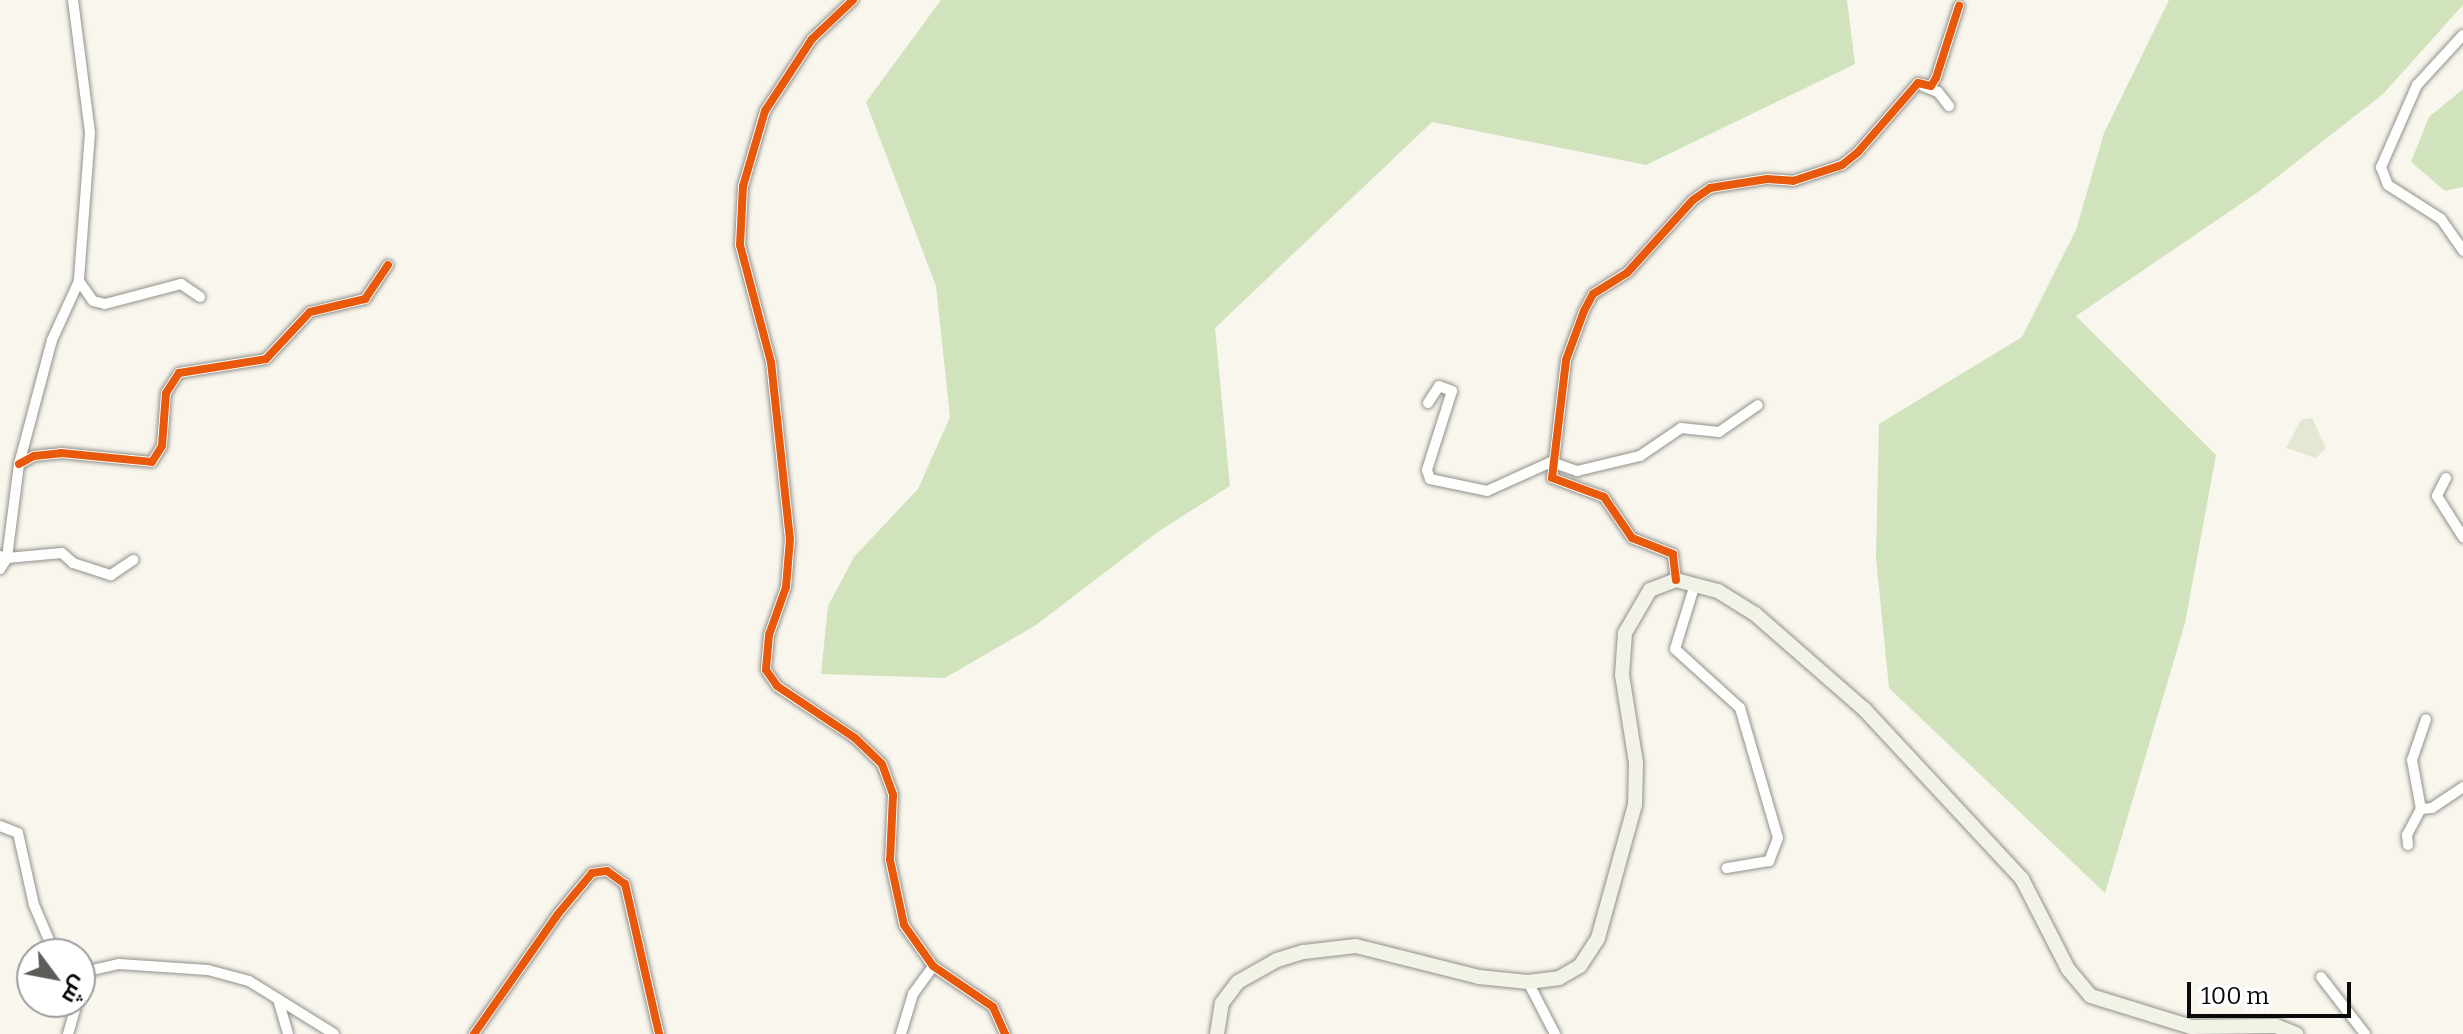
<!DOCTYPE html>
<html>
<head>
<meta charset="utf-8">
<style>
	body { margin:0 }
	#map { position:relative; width:2463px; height:1034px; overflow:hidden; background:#f8f6ed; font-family:Bitter,Cairo,serif }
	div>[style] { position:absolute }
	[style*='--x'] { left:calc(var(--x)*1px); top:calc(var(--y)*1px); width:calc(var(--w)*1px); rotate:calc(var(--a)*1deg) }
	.forest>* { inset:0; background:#d0e3bd }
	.cemetery>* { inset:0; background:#e3e7d3 }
	.roads { filter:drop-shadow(0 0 2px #91908c) drop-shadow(0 0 2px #91908c) }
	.minor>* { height:10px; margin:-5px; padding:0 5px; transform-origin:5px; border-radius:5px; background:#fefefc }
	.secondary>* { height:14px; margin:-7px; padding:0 7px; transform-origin:7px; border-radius:7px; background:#f3f2e7 }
	.cycleway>* { height:8px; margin:-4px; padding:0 4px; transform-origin:4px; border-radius:4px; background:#e8590c }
	span { translate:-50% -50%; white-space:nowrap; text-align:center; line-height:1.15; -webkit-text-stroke:8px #fff; paint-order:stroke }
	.north { position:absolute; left:16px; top:938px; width:80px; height:80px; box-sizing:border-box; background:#fff; border:2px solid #9d9d9d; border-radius:50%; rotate:122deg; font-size:22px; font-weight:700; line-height:32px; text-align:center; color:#090909 }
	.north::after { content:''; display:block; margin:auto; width:28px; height:36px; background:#5d5c59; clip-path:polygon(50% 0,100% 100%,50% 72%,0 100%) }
	.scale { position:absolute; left:2187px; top:982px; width:164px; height:36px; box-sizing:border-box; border:4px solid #090909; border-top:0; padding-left:10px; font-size:24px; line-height:28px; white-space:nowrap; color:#090909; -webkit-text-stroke:6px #fff; paint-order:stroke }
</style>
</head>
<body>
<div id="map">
	<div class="forest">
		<i style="clip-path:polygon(941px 0,1847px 0,1855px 64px,1646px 165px,1432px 122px,1215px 328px,1230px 486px,1159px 531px,1036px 625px,945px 678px,821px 674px,828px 606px,854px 557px,918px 489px,950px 417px,936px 286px,866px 102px)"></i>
		<i style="clip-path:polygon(2169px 0,2463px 0,2463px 5px,2383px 94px,2258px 192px,2076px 316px,2216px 455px,2185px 623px,2105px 893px,1889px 688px,1876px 558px,1879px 424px,2022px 337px,2076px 230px,2104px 133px)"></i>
		<i style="clip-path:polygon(2463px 89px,2463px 187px,2445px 191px,2411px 162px,2429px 117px)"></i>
	</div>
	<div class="cemetery">
		<i style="clip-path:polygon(2312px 418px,2326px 448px,2316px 458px,2286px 448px,2301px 420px)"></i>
	</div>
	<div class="roads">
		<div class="minor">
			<i style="--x:73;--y:0;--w:134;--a:82.7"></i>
			<i style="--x:90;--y:133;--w:148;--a:94.3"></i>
			<i style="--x:79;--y:281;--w:24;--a:55"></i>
			<i style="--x:93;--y:301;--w:12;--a:14"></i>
			<i style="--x:105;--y:304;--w:79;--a:-14.7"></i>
			<i style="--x:181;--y:284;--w:23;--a:34"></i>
			<i style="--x:853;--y:0;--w:57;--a:136.4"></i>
			<i style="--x:812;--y:39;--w:86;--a:123.1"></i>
			<i style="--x:765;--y:111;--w:78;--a:106.3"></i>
			<i style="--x:743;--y:186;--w:59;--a:92.9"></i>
			<i style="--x:740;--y:245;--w:121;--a:75.2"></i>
			<i style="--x:771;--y:362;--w:178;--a:83.9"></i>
			<i style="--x:790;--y:539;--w:48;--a:94.8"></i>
			<i style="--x:786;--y:587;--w:51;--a:109.5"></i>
			<i style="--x:769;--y:635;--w:35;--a:95"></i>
			<i style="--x:766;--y:670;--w:19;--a:55"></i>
			<i style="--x:777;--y:686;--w:94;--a:33.7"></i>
			<i style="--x:855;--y:738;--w:37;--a:44"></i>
			<i style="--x:882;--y:764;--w:33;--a:70"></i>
			<i style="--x:893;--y:795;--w:65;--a:92.6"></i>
			<i style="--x:890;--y:860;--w:66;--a:77.8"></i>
			<i style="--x:904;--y:925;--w:50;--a:54.7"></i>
			<i style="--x:933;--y:966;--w:73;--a:34.3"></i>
			<i style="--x:993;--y:1007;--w:30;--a:66"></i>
			<i style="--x:2463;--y:35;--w:68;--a:132.6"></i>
			<i style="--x:2417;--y:85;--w:90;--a:113.7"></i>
			<i style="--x:2381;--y:167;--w:19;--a:69"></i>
			<i style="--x:2388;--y:185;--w:63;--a:32.7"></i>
			<i style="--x:2441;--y:219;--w:39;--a:55"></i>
			<i style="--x:1923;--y:86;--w:16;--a:22"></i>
			<i style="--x:1938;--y:92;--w:18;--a:52"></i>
			<i style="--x:79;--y:281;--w:65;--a:114.6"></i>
			<i style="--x:52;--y:340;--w:128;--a:104.9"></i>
			<i style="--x:19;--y:464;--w:95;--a:97.3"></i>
			<i style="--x:7;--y:558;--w:55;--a:-5.2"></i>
			<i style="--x:62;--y:553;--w:15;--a:42"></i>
			<i style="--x:73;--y:563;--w:40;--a:18"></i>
			<i style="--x:111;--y:575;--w:27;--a:-34"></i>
			<i style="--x:1428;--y:403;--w:20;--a:-57"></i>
			<i style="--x:1439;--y:386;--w:14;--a:21"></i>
			<i style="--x:1452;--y:391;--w:83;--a:107.6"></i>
			<i style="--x:1427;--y:470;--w:9;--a:72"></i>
			<i style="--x:1430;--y:479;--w:58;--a:11.9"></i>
			<i style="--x:1487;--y:491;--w:70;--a:-24.4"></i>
			<i style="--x:1551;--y:462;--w:28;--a:19"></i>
			<i style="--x:1577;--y:471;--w:65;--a:-13.4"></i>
			<i style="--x:1640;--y:456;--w:50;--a:-34.3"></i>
			<i style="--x:1681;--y:428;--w:38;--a:6"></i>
			<i style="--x:1719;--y:432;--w:47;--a:-34.7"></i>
			<i style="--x:19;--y:464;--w:17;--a:-28"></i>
			<i style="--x:34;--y:456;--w:27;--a:-6"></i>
			<i style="--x:61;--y:453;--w:91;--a:5.6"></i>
			<i style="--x:152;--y:462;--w:19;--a:-58"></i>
			<i style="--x:162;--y:446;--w:53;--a:-85.7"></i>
			<i style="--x:166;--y:393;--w:24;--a:-57"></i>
			<i style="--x:179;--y:373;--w:88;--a:-9.1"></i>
			<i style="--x:266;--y:359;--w:64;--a:-46.9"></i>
			<i style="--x:310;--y:312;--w:57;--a:-13.3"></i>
			<i style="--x:365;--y:299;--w:41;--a:-55.9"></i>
			<i style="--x:2446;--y:478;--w:20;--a:117"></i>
			<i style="--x:2437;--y:496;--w:49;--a:57.6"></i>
			<i style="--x:0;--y:556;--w:7;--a:16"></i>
			<i style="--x:7;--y:558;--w:13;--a:122"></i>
			<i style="--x:1676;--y:580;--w:26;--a:-97"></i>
			<i style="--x:1673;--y:554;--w:44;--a:-158.7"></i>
			<i style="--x:1632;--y:538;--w:50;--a:-124.3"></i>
			<i style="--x:1604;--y:497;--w:55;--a:-159.9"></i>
			<i style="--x:1552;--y:478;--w:119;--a:-83.2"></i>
			<i style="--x:1566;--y:360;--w:52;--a:-69.8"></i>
			<i style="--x:1584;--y:311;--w:19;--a:-62"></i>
			<i style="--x:1593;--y:294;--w:40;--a:-32"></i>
			<i style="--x:1627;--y:273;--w:98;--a:-47.9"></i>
			<i style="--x:1693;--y:200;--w:21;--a:-35"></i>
			<i style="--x:1710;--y:188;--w:58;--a:-9"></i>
			<i style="--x:1767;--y:179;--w:26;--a:4"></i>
			<i style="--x:1793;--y:181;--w:52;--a:-18.1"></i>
			<i style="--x:1842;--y:165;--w:21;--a:-39"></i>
			<i style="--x:1858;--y:152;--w:91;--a:-49"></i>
			<i style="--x:1918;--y:83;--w:13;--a:13"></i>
			<i style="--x:1931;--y:86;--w:9;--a:-58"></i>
			<i style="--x:1936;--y:78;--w:76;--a:-72.3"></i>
			<i style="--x:1695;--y:584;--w:68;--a:107.1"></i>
			<i style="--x:1675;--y:649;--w:88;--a:42.2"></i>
			<i style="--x:1740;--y:708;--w:135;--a:73.7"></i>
			<i style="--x:1778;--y:838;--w:25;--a:111"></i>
			<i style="--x:1769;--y:861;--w:43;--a:170.5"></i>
			<i style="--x:2421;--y:809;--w:50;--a:-100.4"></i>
			<i style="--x:2412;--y:760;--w:43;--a:-71.1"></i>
			<i style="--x:0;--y:826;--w:19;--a:21"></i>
			<i style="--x:18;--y:833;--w:74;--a:77.5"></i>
			<i style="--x:34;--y:905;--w:53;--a:66.8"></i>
			<i style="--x:2408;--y:845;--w:10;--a:-96"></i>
			<i style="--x:2407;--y:835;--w:30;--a:-62"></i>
			<i style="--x:2421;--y:809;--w:11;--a:-5"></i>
			<i style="--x:2432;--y:808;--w:37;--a:-34"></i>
			<i style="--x:2321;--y:977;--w:72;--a:52.3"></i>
			<i style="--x:1528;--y:982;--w:59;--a:62.6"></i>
			<i style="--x:80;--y:983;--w:14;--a:-56"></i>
			<i style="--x:88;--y:971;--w:32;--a:-13"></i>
			<i style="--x:119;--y:964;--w:89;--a:3.9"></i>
			<i style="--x:208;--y:970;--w:42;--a:15"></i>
			<i style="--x:249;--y:981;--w:100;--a:31.9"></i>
			<i style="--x:278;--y:999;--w:36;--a:74"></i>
			<i style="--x:68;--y:1034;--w:33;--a:-74"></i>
			<i style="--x:474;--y:1034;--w:146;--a:-55"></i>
			<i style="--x:558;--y:914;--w:53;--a:-50.3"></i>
			<i style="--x:592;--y:873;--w:15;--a:-8"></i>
			<i style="--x:607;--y:871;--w:22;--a:36"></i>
			<i style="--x:625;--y:884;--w:154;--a:77.2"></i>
			<i style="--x:901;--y:1034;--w:42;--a:-73.3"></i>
			<i style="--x:913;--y:994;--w:34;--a:-54"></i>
		</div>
		<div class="secondary">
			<i style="--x:1217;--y:1034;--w:31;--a:-81"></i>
			<i style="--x:1222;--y:1003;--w:26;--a:-53"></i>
			<i style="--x:1238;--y:982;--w:45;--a:-29.4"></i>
			<i style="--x:1277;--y:960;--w:28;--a:-17"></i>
			<i style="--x:1304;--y:952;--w:52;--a:-6.6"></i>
			<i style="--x:1356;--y:946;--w:127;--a:14.1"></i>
			<i style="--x:1479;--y:977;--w:49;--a:5.8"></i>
			<i style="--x:1528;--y:982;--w:31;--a:-7"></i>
			<i style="--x:1559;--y:978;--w:24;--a:-30"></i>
			<i style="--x:1580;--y:966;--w:33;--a:-57"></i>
			<i style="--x:1598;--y:938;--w:138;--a:-74.5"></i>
			<i style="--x:1635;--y:805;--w:42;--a:-88.6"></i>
			<i style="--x:1636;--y:763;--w:89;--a:-99"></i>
			<i style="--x:1622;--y:675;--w:42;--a:-85.9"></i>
			<i style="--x:1625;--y:633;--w:50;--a:-59.8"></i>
			<i style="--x:1650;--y:590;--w:28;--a:-21"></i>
			<i style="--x:1676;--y:580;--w:43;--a:14.7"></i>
			<i style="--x:1718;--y:591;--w:44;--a:31.9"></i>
			<i style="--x:1755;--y:614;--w:145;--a:41.1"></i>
			<i style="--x:1864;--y:709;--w:232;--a:47.1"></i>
			<i style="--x:2022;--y:879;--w:101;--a:62.9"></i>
			<i style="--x:2068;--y:969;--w:35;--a:50"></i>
			<i style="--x:2091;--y:996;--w:105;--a:17.2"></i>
			<i style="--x:2191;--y:1027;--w:85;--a:-0.7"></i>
			<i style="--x:2276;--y:1026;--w:22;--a:22"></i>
		</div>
	</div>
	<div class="cycleway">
		<i style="--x:853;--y:0;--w:57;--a:136.4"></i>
		<i style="--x:812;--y:39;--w:86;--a:123.1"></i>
		<i style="--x:765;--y:111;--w:78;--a:106.3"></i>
		<i style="--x:743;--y:186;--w:59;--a:92.9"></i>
		<i style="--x:740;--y:245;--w:121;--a:75.2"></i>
		<i style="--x:771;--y:362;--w:178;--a:83.9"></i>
		<i style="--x:790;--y:539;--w:48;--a:94.8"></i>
		<i style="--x:786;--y:587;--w:51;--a:109.5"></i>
		<i style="--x:769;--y:635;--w:35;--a:95"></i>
		<i style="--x:766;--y:670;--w:19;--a:55"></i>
		<i style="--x:777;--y:686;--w:94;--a:33.7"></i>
		<i style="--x:855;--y:738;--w:37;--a:44"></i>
		<i style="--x:882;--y:764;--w:33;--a:70"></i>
		<i style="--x:893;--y:795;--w:65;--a:92.6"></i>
		<i style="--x:890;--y:860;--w:66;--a:77.8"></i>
		<i style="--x:904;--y:925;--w:50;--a:54.7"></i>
		<i style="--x:933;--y:966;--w:73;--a:34.3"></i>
		<i style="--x:993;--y:1007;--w:30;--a:66"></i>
		<i style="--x:19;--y:464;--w:17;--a:-28"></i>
		<i style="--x:34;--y:456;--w:27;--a:-6"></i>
		<i style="--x:61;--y:453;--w:91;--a:5.6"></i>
		<i style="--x:152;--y:462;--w:19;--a:-58"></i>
		<i style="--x:162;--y:446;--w:53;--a:-85.7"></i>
		<i style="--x:166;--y:393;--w:24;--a:-57"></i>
		<i style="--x:179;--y:373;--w:88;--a:-9.1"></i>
		<i style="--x:266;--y:359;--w:64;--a:-46.9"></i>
		<i style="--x:310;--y:312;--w:57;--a:-13.3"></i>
		<i style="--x:365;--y:299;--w:41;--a:-55.9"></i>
		<i style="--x:1676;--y:580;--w:26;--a:-97"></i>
		<i style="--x:1673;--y:554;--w:44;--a:-158.7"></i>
		<i style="--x:1632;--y:538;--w:50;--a:-124.3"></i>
		<i style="--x:1604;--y:497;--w:55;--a:-159.9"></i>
		<i style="--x:1552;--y:478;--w:119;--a:-83.2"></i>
		<i style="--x:1566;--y:360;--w:52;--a:-69.8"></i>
		<i style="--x:1584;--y:311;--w:19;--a:-62"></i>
		<i style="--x:1593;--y:294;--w:40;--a:-32"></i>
		<i style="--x:1627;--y:273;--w:98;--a:-47.9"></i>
		<i style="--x:1693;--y:200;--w:21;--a:-35"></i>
		<i style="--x:1710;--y:188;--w:58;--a:-9"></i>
		<i style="--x:1767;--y:179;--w:26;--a:4"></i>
		<i style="--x:1793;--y:181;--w:52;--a:-18.1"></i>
		<i style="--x:1842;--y:165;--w:21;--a:-39"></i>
		<i style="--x:1858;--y:152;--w:91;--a:-49"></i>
		<i style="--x:1918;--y:83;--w:13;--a:13"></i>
		<i style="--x:1931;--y:86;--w:9;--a:-58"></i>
		<i style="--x:1936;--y:78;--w:76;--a:-72.3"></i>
		<i style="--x:474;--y:1034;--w:146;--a:-55"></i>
		<i style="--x:558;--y:914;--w:53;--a:-50.3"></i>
		<i style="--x:592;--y:873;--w:15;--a:-8"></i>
		<i style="--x:607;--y:871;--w:22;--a:36"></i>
		<i style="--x:625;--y:884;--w:154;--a:77.2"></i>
	</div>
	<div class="north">ش</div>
	<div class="scale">100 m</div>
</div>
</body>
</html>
